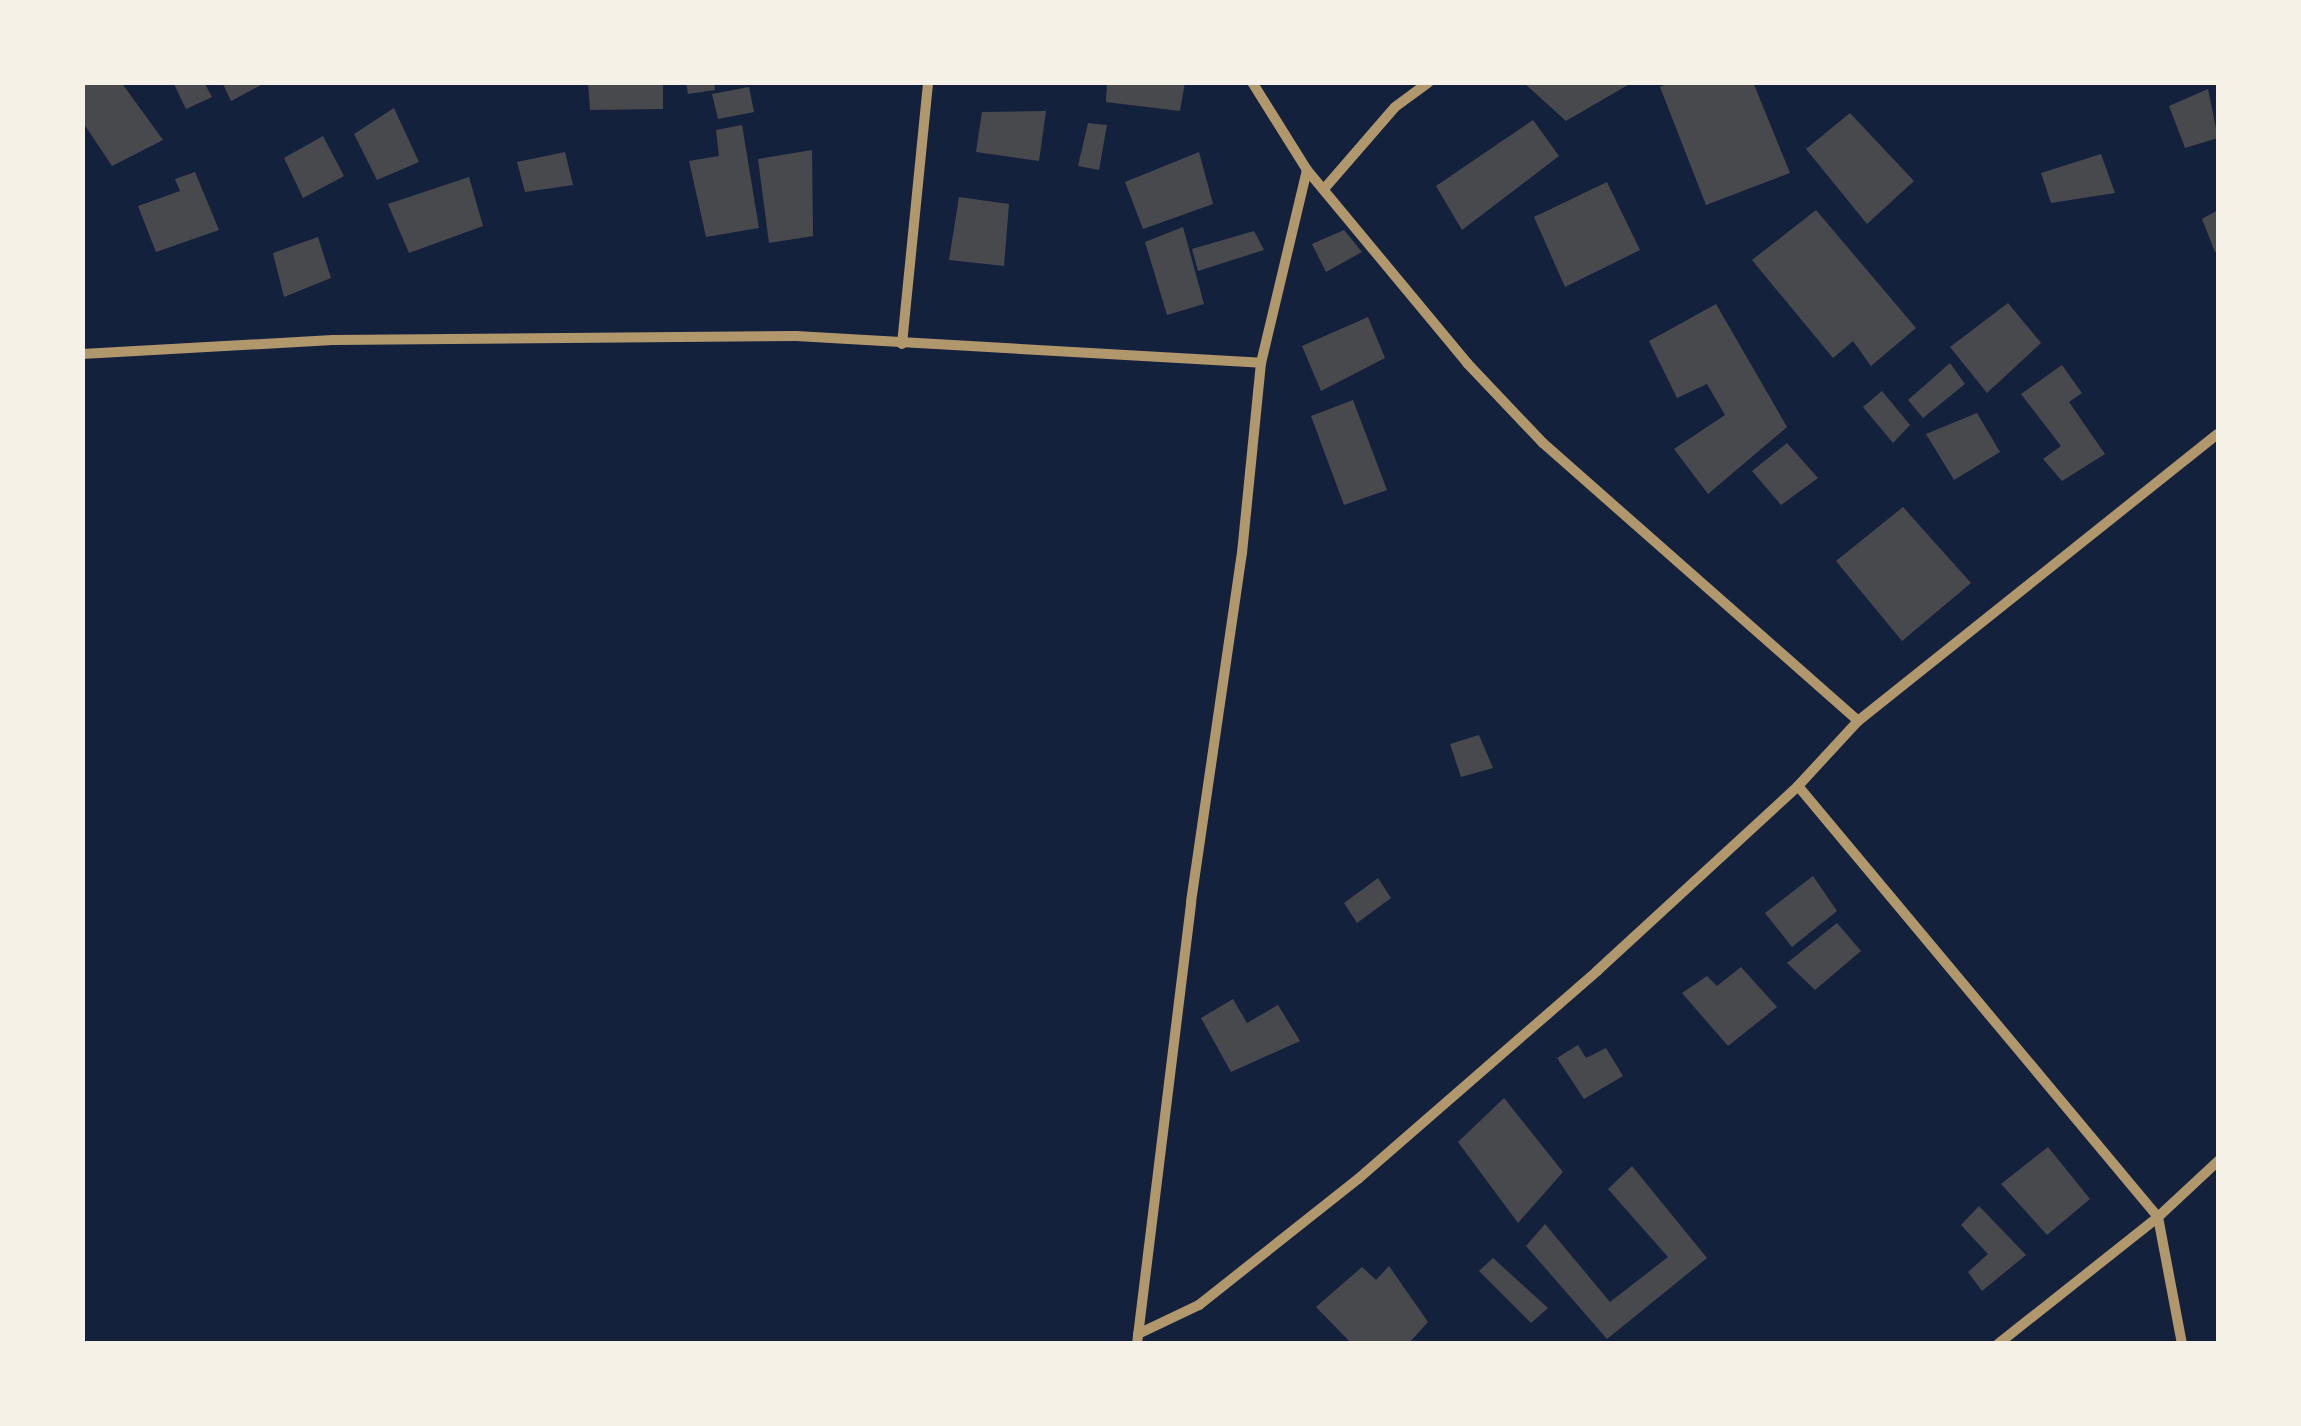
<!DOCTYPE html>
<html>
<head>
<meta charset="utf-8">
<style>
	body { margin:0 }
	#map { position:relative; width:2301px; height:1426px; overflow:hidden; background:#14213d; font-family:"PT Sans",sans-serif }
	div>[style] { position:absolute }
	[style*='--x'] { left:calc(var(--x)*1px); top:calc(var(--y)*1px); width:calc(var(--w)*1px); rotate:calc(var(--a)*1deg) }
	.building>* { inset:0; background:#48494c }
	.minor>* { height:10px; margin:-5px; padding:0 5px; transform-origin:5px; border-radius:5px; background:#b1986c }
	span { translate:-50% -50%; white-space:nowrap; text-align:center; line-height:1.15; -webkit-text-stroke:8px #f6f1e7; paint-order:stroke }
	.frame { position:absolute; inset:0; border:85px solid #f6f1e7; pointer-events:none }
</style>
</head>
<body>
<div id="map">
	<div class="building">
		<i style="clip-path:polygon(82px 82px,121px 82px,163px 140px,112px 166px,82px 121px)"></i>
		<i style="clip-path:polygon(173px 82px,204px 82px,212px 97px,186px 109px)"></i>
		<i style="clip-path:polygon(222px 82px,267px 82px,231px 101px)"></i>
		<i style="clip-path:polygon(588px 82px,663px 82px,663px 109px,590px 110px)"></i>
		<i style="clip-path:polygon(686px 82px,714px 82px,715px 90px,688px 94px)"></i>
		<i style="clip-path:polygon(1107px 82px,1185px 82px,1180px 111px,1106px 102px)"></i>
		<i style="clip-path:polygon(1523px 82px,1633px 82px,1566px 121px)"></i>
		<i style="clip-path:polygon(1671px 82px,1753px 82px,1790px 173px,1706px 205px,1660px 87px)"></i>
		<i style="clip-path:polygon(749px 87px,754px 112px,718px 119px,712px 94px)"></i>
		<i style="clip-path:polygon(2208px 89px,2218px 138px,2185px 148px,2169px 106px)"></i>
		<i style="clip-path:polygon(394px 108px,419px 162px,377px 180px,354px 134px)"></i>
		<i style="clip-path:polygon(1046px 111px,1039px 161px,976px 152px,982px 112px)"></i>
		<i style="clip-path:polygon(1850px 113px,1914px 181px,1867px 224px,1806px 149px)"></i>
		<i style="clip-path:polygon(1533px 120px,1559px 156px,1462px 230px,1436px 186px)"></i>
		<i style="clip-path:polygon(1088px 123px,1107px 125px,1099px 170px,1078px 166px)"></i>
		<i style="clip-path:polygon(742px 125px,759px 228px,706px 237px,689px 161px,719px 156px,716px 130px)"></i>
		<i style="clip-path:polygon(323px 136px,344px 176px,303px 198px,284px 158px)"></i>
		<i style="clip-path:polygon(812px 150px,813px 236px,769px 243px,758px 159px)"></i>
		<i style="clip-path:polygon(565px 152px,573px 185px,525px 192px,517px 162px)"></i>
		<i style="clip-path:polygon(1199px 152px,1213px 204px,1143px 229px,1125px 182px)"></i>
		<i style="clip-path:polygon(2101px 154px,2115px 193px,2051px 203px,2041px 173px)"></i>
		<i style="clip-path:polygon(195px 172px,219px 230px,156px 252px,138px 206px,180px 191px,175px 179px)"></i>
		<i style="clip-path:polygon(469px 177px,483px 226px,409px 253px,388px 204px)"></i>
		<i style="clip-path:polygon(1607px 182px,1640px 250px,1565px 287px,1534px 217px)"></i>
		<i style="clip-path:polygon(959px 197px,1009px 204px,1004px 266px,949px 260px)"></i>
		<i style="clip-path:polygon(1816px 210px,1916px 328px,1871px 366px,1853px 341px,1833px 358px,1752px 260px)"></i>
		<i style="clip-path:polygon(2218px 210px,2218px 251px,2215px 252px,2202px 219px)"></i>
		<i style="clip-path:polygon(1183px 227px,1204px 304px,1167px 315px,1145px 242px)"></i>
		<i style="clip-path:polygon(1344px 230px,1362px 252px,1326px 272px,1312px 244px)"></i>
		<i style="clip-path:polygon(1254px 231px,1264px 250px,1198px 271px,1192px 249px)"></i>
		<i style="clip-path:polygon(318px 237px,331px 278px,284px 297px,273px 253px)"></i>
		<i style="clip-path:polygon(2008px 303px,2041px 343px,1987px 393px,1950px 347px)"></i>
		<i style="clip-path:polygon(1716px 304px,1787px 427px,1708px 494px,1674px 449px,1725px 415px,1707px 384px,1677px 398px,1649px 341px)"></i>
		<i style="clip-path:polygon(1368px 317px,1385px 358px,1321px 391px,1302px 346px)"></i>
		<i style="clip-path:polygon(1950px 363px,1965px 384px,1923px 418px,1908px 400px)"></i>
		<i style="clip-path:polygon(2062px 365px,2082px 393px,2069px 402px,2105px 454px,2062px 481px,2043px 459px,2061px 446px,2021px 394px)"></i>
		<i style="clip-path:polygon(1882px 391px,1910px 425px,1893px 443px,1863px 407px)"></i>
		<i style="clip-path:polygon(1353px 400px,1387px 490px,1344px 505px,1311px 416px)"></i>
		<i style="clip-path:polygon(1977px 413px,2000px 452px,1954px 480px,1926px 434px)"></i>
		<i style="clip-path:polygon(1787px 443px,1818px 478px,1781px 505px,1752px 471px)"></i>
		<i style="clip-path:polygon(1903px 507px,1971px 583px,1902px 641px,1836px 561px)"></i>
		<i style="clip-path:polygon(1479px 735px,1493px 768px,1461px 777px,1450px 744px)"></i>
		<i style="clip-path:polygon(1813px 876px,1837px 911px,1792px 947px,1765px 913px)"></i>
		<i style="clip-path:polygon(1378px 878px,1391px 898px,1357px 923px,1344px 903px)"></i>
		<i style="clip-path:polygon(1837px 923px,1861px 951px,1815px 990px,1787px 963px)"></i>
		<i style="clip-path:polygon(1741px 967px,1777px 1007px,1728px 1046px,1682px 993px,1707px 976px,1717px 986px)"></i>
		<i style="clip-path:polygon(1233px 999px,1247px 1023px,1278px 1005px,1300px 1041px,1231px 1072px,1201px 1018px)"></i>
		<i style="clip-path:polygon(1578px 1045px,1586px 1058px,1606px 1048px,1623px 1076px,1584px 1099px,1557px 1058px)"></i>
		<i style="clip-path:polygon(1504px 1098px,1563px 1172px,1518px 1223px,1458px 1142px)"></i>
		<i style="clip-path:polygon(2048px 1147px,2090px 1199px,2047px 1235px,2001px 1184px)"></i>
		<i style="clip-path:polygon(1632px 1166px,1707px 1258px,1607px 1339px,1526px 1246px,1545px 1224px,1610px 1302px,1668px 1257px,1608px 1189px)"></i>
		<i style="clip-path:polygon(1979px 1206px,2026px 1255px,1982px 1291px,1968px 1272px,1988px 1254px,1961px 1225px)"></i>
		<i style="clip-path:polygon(1493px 1258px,1548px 1308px,1531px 1323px,1479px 1271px)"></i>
		<i style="clip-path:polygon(1389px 1266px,1428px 1322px,1408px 1344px,1352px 1344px,1316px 1307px,1362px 1267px,1376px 1280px)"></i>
	</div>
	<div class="minor">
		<i style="--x:1252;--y:82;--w:104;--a:58"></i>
		<i style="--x:1307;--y:170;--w:251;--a:50.3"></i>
		<i style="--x:1467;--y:363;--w:110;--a:46.5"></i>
		<i style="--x:1543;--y:443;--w:420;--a:41.4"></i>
		<i style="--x:1324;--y:189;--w:108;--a:-49.1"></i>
		<i style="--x:1395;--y:107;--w:42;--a:-36.3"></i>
		<i style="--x:902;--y:344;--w:263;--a:-84.3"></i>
		<i style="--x:82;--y:354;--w:251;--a:-3.2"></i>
		<i style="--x:333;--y:340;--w:463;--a:-0.5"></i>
		<i style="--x:796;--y:336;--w:466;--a:3.3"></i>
		<i style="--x:1798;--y:786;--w:562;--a:50.13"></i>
		<i style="--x:2158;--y:1217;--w:129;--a:79.3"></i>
		<i style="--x:1138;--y:1334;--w:68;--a:-25.4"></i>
		<i style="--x:1199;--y:1305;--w:203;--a:-38.4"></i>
		<i style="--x:1358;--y:1179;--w:317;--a:-41"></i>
		<i style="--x:1597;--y:971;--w:273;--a:-42.6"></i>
		<i style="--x:1798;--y:786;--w:88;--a:-47.3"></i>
		<i style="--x:1858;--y:721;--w:460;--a:-38.6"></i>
		<i style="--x:1137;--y:1344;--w:445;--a:-83"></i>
		<i style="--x:1191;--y:902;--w:353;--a:-81.7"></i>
		<i style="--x:1242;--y:553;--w:191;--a:-84.3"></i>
		<i style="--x:1261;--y:363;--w:198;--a:-76.6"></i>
		<i style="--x:1998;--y:1344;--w:204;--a:-38.4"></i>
		<i style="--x:2158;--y:1217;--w:82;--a:-43"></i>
	</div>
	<div class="frame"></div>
</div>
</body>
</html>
